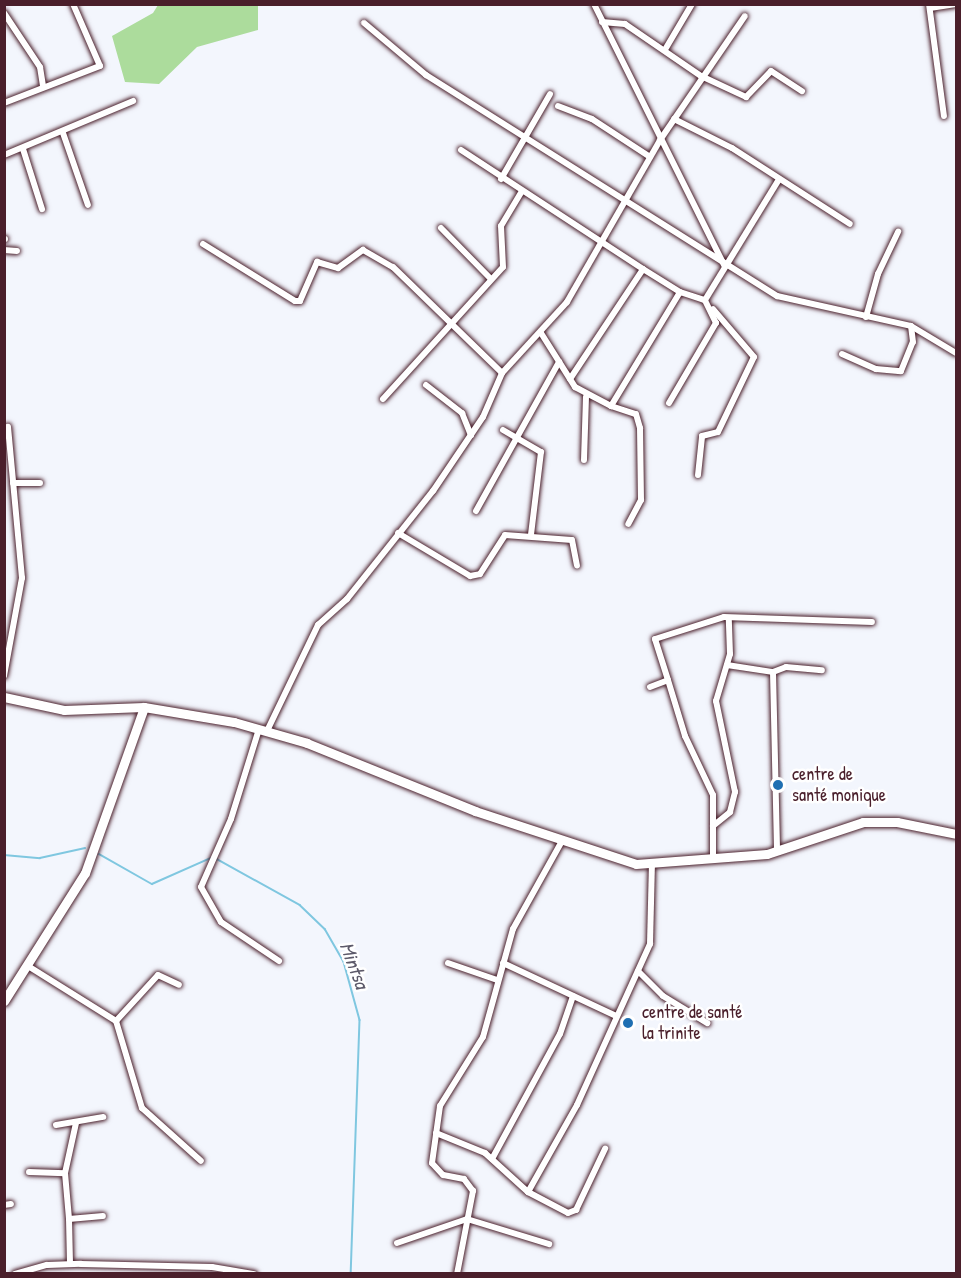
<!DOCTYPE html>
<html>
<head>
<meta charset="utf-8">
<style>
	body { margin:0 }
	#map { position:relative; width:961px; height:1278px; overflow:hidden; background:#f3f6fd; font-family:"Patrick Hand",sans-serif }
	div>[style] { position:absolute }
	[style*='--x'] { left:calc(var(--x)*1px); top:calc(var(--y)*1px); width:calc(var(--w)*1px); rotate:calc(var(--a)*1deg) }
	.green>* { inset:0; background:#acdc9c }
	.stream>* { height:1.5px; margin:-0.75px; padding:0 0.75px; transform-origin:0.75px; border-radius:0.75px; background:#7fc7e0 }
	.roads { filter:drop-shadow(0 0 2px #4a1f2b) drop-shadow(0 0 2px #4a1f2b) }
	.street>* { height:6px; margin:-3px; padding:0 3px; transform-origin:3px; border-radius:3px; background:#fff }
	.secondary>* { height:9px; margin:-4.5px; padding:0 4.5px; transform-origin:4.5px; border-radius:4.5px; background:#fff }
	.dots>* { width:16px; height:16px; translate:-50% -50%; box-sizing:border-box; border:3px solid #fff; border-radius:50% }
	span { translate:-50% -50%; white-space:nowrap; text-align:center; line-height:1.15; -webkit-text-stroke:5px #fff; paint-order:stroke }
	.poi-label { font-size:18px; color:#4a1f2b }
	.left { translate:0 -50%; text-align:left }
	.water-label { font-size:20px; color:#5d5a6a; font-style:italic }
	.frame { position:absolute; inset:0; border:6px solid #4a1f2b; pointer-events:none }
</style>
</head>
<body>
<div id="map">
	<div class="green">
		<i style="clip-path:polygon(158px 5px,258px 5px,258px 30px,197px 47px,159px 84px,125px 82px,112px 36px,153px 13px)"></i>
	</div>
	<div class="stream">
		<i style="--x:99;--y:854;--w:61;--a:29.5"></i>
		<i style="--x:152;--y:884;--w:64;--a:-23.8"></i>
		<i style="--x:4;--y:855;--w:36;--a:5"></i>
		<i style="--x:40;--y:858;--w:46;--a:-12.5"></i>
		<i style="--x:215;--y:858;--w:97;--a:28.9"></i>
		<i style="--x:300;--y:905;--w:35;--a:44"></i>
		<i style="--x:325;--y:929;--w:38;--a:60"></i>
		<i style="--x:344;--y:962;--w:60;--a:74.6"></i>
		<i style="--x:360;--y:1020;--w:254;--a:92"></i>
	</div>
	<div class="roads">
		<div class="street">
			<i style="--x:594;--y:4;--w:292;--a:63.5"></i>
			<i style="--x:929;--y:4;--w:113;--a:82.4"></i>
			<i style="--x:930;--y:8;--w:26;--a:-9"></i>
			<i style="--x:4;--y:13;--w:65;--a:56.3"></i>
			<i style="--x:40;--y:67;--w:20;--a:81"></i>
			<i style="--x:602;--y:22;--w:23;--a:5"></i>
			<i style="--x:625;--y:24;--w:92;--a:34.4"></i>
			<i style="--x:701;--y:76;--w:50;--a:25"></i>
			<i style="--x:746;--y:97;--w:36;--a:-46"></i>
			<i style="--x:771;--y:71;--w:37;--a:33"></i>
			<i style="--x:364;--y:23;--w:81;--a:40"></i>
			<i style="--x:426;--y:75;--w:415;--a:32.2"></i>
			<i style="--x:777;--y:296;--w:137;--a:12.6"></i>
			<i style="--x:911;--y:326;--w:52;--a:31"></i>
			<i style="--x:666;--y:48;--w:51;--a:-59.4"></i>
			<i style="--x:4;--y:103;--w:103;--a:-21.1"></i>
			<i style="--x:100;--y:66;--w:68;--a:-113.5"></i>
			<i style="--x:558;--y:106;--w:36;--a:21"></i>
			<i style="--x:592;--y:119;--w:69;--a:33.2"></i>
			<i style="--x:674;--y:119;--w:65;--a:26.6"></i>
			<i style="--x:732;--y:148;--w:140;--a:32.8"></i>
			<i style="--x:63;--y:133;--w:76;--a:70.9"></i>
			<i style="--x:23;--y:149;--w:63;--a:72.4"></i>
			<i style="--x:461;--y:150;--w:217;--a:33.2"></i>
			<i style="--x:643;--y:269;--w:44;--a:31.9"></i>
			<i style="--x:680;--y:292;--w:26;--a:18"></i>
			<i style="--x:705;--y:300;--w:140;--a:-58.5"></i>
			<i style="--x:4;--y:155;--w:140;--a:-22.7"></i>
			<i style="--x:501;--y:179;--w:98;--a:-60"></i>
			<i style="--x:441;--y:228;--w:71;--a:45.6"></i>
			<i style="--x:4;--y:239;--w:1;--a:0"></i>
			<i style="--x:203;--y:244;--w:108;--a:31.8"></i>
			<i style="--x:295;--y:301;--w:5;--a:0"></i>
			<i style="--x:300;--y:301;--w:43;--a:-66.4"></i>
			<i style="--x:317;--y:262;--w:22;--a:16"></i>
			<i style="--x:338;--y:268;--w:31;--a:-36"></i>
			<i style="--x:363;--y:250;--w:34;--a:30"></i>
			<i style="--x:393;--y:267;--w:152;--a:44.2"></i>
			<i style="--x:4;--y:250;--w:13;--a:4"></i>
			<i style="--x:866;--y:317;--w:45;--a:-74.4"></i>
			<i style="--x:878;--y:274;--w:47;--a:-64.5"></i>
			<i style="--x:541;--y:333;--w:64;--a:57.8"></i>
			<i style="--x:575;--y:387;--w:41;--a:27.8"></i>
			<i style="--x:611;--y:406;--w:133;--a:-58.8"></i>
			<i style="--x:842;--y:354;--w:37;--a:24"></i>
			<i style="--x:876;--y:369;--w:25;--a:5"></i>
			<i style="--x:901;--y:371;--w:31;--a:-68"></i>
			<i style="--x:913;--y:342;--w:16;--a:-97"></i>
			<i style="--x:570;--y:379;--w:132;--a:-56.4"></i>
			<i style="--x:426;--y:385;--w:46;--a:37.9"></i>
			<i style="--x:462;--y:413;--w:24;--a:68"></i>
			<i style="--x:383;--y:399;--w:178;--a:-47.7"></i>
			<i style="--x:503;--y:267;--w:41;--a:-92.8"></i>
			<i style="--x:501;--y:226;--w:39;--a:-59"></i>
			<i style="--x:669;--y:403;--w:93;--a:-59.6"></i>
			<i style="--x:716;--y:323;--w:25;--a:-116"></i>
			<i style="--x:611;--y:406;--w:26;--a:18"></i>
			<i style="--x:636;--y:414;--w:15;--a:74"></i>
			<i style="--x:640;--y:428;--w:72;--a:89.2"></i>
			<i style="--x:641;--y:500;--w:27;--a:118"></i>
			<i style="--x:503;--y:430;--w:44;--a:30.1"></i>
			<i style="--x:541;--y:452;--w:84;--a:96.9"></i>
			<i style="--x:584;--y:460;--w:63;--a:-88.2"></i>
			<i style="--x:698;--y:475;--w:39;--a:-84"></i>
			<i style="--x:702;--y:436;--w:16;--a:-14"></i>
			<i style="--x:718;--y:432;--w:83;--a:-64.4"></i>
			<i style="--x:754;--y:357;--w:63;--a:-130.5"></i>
			<i style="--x:13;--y:483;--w:27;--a:0"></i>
			<i style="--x:476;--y:511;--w:171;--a:-60.9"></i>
			<i style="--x:398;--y:533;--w:84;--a:30.8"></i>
			<i style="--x:470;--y:576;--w:10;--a:-11"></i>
			<i style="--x:480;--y:574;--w:46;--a:-57.3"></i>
			<i style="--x:505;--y:535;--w:67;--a:4.3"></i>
			<i style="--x:572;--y:540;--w:26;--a:79"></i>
			<i style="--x:727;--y:665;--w:47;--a:8.7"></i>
			<i style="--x:773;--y:672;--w:179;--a:88.7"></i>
			<i style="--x:773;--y:672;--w:14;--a:-21"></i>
			<i style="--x:786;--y:667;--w:36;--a:5"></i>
			<i style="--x:4;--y:676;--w:100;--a:-79.6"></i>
			<i style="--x:22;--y:578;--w:152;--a:-95.3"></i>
			<i style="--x:668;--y:680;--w:43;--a:-107.6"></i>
			<i style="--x:655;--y:639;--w:72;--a:-17.7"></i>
			<i style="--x:724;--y:617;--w:148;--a:1.9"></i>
			<i style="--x:650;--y:687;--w:19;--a:-21"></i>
			<i style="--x:668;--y:680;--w:59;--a:73.1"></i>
			<i style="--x:685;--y:736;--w:65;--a:64.6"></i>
			<i style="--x:713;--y:795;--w:64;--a:90"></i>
			<i style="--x:259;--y:729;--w:94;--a:107.3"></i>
			<i style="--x:231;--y:819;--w:74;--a:113.8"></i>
			<i style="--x:201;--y:887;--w:40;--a:60.3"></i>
			<i style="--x:221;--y:922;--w:70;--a:33.9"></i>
			<i style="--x:267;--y:731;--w:118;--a:-64.3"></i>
			<i style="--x:318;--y:625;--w:39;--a:-42"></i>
			<i style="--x:347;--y:599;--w:138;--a:-51.5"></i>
			<i style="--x:433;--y:491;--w:89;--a:-56"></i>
			<i style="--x:483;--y:417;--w:48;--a:-66.6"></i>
			<i style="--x:502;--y:373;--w:96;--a:-47.5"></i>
			<i style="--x:567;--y:302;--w:187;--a:-60.1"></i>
			<i style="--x:660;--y:140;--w:150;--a:-55.6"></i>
			<i style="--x:713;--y:826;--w:22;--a:-39"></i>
			<i style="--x:730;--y:812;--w:21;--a:-76"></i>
			<i style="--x:735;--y:792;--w:93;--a:-101.8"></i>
			<i style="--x:716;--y:701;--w:49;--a:-73.4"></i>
			<i style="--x:730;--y:654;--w:35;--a:-92"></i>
			<i style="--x:448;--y:963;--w:52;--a:19.1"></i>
			<i style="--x:503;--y:963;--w:125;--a:25.1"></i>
			<i style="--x:28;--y:966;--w:104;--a:32"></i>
			<i style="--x:116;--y:1021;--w:91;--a:73.4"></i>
			<i style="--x:142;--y:1108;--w:79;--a:41.9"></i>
			<i style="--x:638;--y:971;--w:35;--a:45"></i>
			<i style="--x:663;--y:996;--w:52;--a:31.5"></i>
			<i style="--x:116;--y:1021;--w:62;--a:-47.6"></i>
			<i style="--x:158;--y:975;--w:23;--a:25"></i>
			<i style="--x:76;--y:1123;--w:51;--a:102.4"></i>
			<i style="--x:65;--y:1173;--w:46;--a:85"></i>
			<i style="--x:69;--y:1219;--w:34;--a:-5"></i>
			<i style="--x:56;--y:1125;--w:48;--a:-9.7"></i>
			<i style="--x:436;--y:1133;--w:53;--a:22.2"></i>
			<i style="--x:485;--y:1153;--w:58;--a:42.2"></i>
			<i style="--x:528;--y:1192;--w:45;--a:27.7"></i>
			<i style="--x:568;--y:1213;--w:9;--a:-21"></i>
			<i style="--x:576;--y:1210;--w:68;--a:-64.6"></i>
			<i style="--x:492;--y:1159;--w:142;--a:-61.5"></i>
			<i style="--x:560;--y:1034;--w:40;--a:-71.1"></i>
			<i style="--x:29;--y:1172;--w:36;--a:2"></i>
			<i style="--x:528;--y:1192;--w:100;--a:-60.6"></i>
			<i style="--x:577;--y:1105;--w:177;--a:-65.6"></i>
			<i style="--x:650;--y:944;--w:80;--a:-88.6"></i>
			<i style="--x:4;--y:1205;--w:7;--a:-8"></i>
			<i style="--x:69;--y:1219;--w:45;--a:88.7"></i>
			<i style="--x:397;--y:1243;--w:74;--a:-18.9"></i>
			<i style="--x:467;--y:1219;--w:86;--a:17"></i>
			<i style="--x:15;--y:1274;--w:33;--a:-16"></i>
			<i style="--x:47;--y:1265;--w:34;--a:-2"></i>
			<i style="--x:81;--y:1264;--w:131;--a:1.3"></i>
			<i style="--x:212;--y:1267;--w:43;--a:9.5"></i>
			<i style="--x:457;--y:1274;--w:85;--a:-79.1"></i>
			<i style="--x:473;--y:1191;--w:15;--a:-127"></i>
			<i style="--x:464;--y:1179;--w:21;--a:-169"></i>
			<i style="--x:443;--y:1175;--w:16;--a:-133"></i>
			<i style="--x:432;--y:1163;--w:58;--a:-82"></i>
			<i style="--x:440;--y:1106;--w:81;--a:-58.1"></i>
			<i style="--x:483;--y:1037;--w:112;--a:-74.5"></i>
			<i style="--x:513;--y:929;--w:101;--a:-60.9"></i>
		</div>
		<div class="secondary">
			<i style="--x:4;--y:697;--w:61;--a:12.2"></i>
			<i style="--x:64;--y:710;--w:80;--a:-2.1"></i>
			<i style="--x:144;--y:707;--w:91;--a:9.5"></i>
			<i style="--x:234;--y:722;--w:76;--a:16"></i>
			<i style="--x:307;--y:743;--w:181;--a:22"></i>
			<i style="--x:475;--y:811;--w:169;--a:18.2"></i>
			<i style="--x:636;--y:864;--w:131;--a:-4.4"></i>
			<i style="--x:767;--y:854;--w:101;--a:-18.4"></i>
			<i style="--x:863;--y:822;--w:34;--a:0"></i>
			<i style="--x:897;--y:822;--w:60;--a:11.5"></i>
			<i style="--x:4;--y:1001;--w:151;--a:-57.7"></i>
			<i style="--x:85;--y:873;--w:176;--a:-70.4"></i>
		</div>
	</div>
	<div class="dots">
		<i style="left:778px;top:785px;background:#1f6fb2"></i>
		<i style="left:628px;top:1023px;background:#1f6fb2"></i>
	</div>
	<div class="poi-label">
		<span class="left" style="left:792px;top:785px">centre de<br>santé monique</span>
		<span class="left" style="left:642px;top:1023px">centre de santé<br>la trinite</span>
	</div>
	<div class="water-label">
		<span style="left:355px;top:965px;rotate:69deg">Mintsa</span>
	</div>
	<div class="frame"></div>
</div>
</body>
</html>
